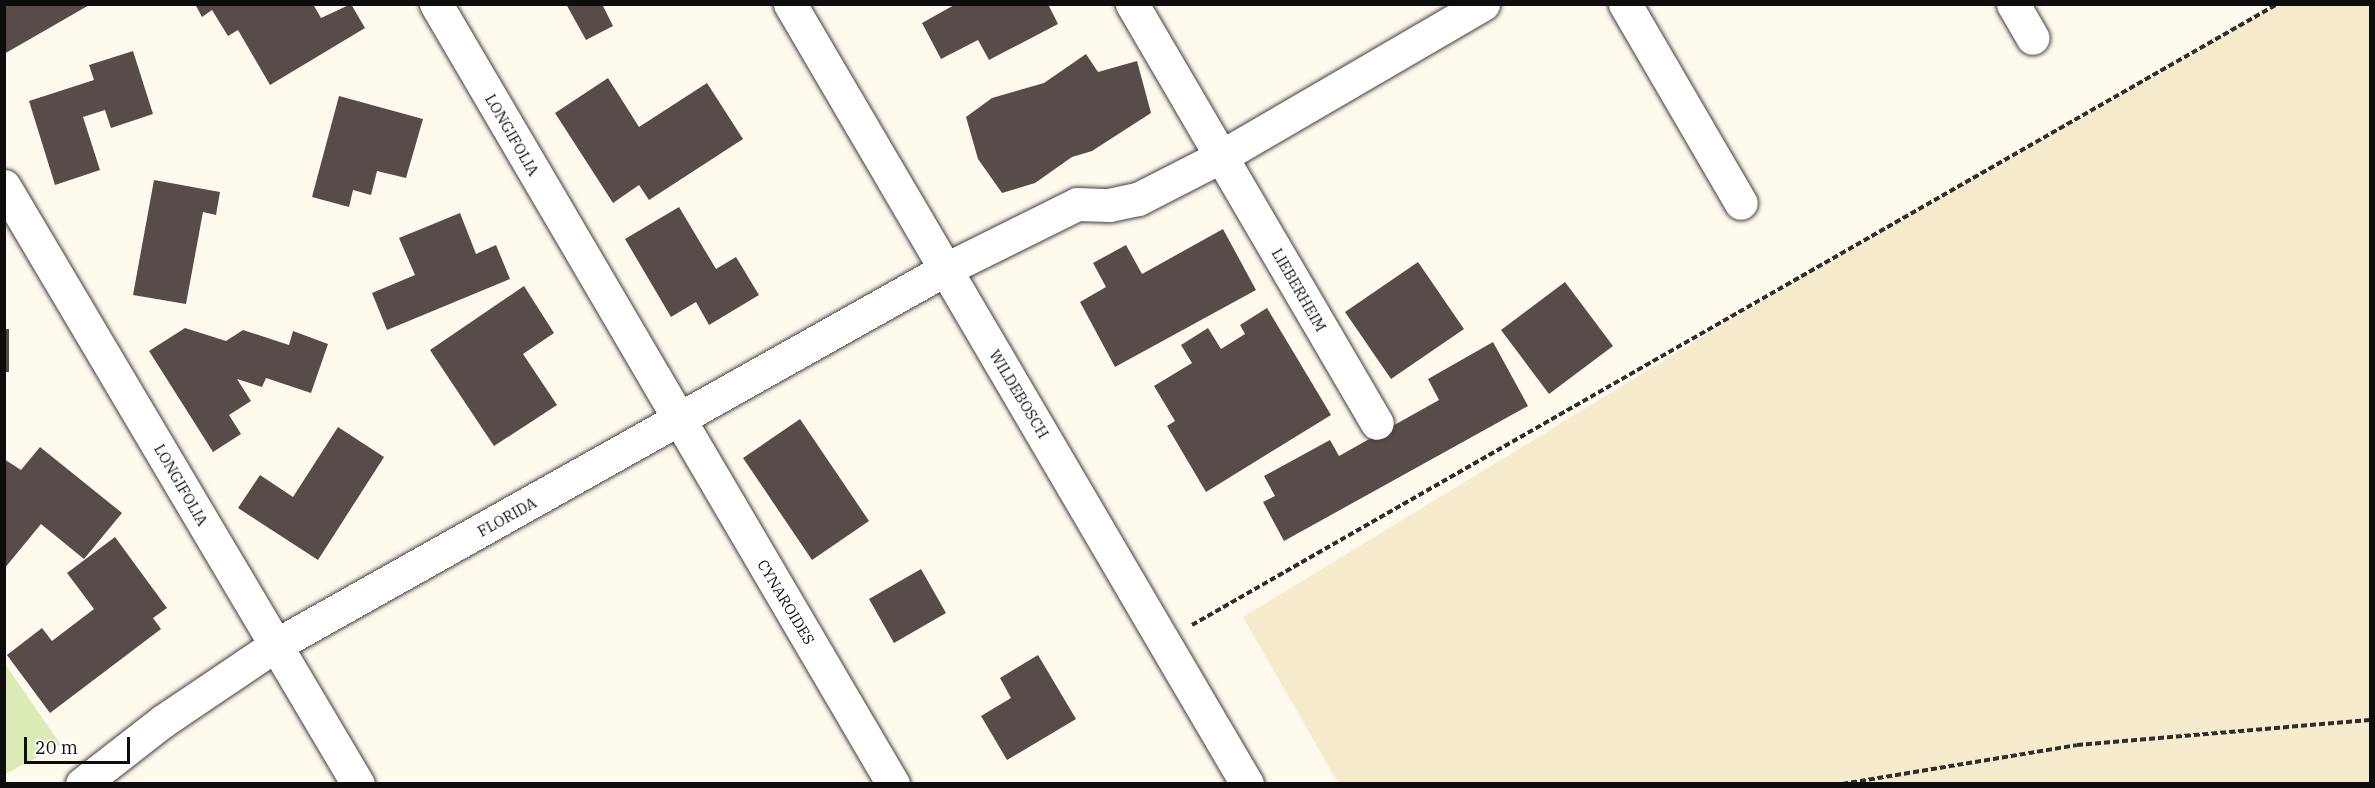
<!DOCTYPE html>
<html>
<head>
<meta charset="utf-8">
<style>
	body { margin:0 }
	#map { position:relative; width:2375px; height:788px; overflow:hidden; background:#fff9ee; font-family:"IBM Plex Serif",serif }
	div>[style] { position:absolute }
	[style*='--x'] { left:calc(var(--x)*1px); top:calc(var(--y)*1px); width:calc(var(--w)*1px); rotate:calc(var(--a)*1deg) }
	.farmland>* { inset:0; background:#f6eccd }
	.green>* { inset:0; background:#daebb6 }
	.building>* { inset:0; background:#574c49 }
	.path>* { height:4px; margin-top:-2px; transform-origin:0; background:repeating-linear-gradient(90deg,#2f2f2f 0 6px,transparent 0 9px) }
	.roads { filter:drop-shadow(0 0 2px #404040) drop-shadow(0 0 2px #404040) }
	.minor>* { height:33px; margin:-16.5px; padding:0 16.5px; transform-origin:16.5px; border-radius:16.5px; background:#fff }
	span { translate:-50% -50%; white-space:nowrap; text-align:center; line-height:1.15; -webkit-text-stroke:6px #fff; paint-order:stroke }
	.street-label { font-size:15px; color:#0d0d0d }
	.frame { position:absolute; inset:0; border:6px solid #0d0d0d; pointer-events:none }
	.scale { position:absolute; left:24px; top:737px; width:106px; height:27px; box-sizing:border-box; border:3px solid #0d0d0d; border-top:0; padding-left:8px; font-size:18px; line-height:21px; white-space:nowrap; color:#0d0d0d; -webkit-text-stroke:4px #fff; paint-order:stroke }
</style>
</head>
<body>
<div id="map">
	<div class="farmland">
		<i style="clip-path:polygon(2272px 5px,2370px 5px,2370px 783px,1338px 783px,1243px 617px,1853px 245px)"></i>
	</div>
	<div class="green">
		<i style="clip-path:polygon(5px 664px,61px 745px,5px 774px,4px 774px)"></i>
	</div>
	<div class="building">
		<i style="clip-path:polygon(4px 4px,91px 4px,4px 54px)"></i>
		<i style="clip-path:polygon(195px 4px,313px 4px,321px 18px,351px 4px,365px 28px,270px 85px,238px 30px,228px 36px,212px 10px,202px 17px)"></i>
		<i style="clip-path:polygon(566px 4px,602px 4px,613px 26px,586px 40px)"></i>
		<i style="clip-path:polygon(956px 4px,1048px 4px,1058px 24px,989px 60px,978px 40px,941px 59px,922px 23px)"></i>
		<i style="clip-path:polygon(133px 51px,153px 114px,111px 128px,105px 110px,83px 117px,100px 170px,55px 185px,29px 101px,94px 80px,89px 65px)"></i>
		<i style="clip-path:polygon(1086px 54px,1098px 72px,1137px 61px,1151px 113px,1092px 151px,1072px 157px,1035px 183px,1002px 193px,978px 159px,966px 117px,992px 98px,1044px 83px)"></i>
		<i style="clip-path:polygon(608px 78px,639px 127px,707px 83px,743px 139px,649px 200px,639px 185px,613px 203px,555px 113px)"></i>
		<i style="clip-path:polygon(339px 96px,423px 119px,406px 178px,377px 171px,371px 195px,353px 190px,349px 207px,312px 197px)"></i>
		<i style="clip-path:polygon(154px 180px,220px 192px,216px 215px,203px 212px,186px 304px,133px 295px)"></i>
		<i style="clip-path:polygon(679px 207px,716px 269px,736px 257px,759px 295px,709px 325px,696px 302px,671px 317px,625px 239px)"></i>
		<i style="clip-path:polygon(460px 213px,476px 254px,496px 245px,510px 279px,387px 330px,372px 293px,415px 275px,399px 238px)"></i>
		<i style="clip-path:polygon(1223px 229px,1256px 290px,1115px 367px,1080px 302px,1106px 287px,1093px 263px,1126px 245px,1142px 274px)"></i>
		<i style="clip-path:polygon(1418px 262px,1464px 329px,1391px 379px,1345px 312px)"></i>
		<i style="clip-path:polygon(1565px 282px,1613px 346px,1549px 394px,1501px 330px)"></i>
		<i style="clip-path:polygon(524px 286px,554px 333px,523px 354px,557px 405px,494px 446px,430px 350px)"></i>
		<i style="clip-path:polygon(1267px 308px,1331px 415px,1206px 492px,1167px 426px,1175px 421px,1154px 386px,1192px 363px,1181px 345px,1208px 328px,1221px 349px,1245px 334px,1240px 325px)"></i>
		<i style="clip-path:polygon(185px 328px,226px 341px,243px 330px,289px 345px,293px 331px,328px 344px,311px 393px,266px 378px,262px 387px,237px 379px,251px 401px,229px 415px,241px 434px,213px 452px,149px 351px)"></i>
		<i style="clip-path:polygon(5px 329px,9px 329px,9px 372px,5px 372px)"></i>
		<i style="clip-path:polygon(1493px 342px,1528px 406px,1284px 541px,1263px 502px,1275px 496px,1264px 476px,1330px 440px,1339px 456px,1439px 400px,1428px 379px)"></i>
		<i style="clip-path:polygon(800px 419px,869px 521px,812px 560px,743px 458px)"></i>
		<i style="clip-path:polygon(338px 427px,384px 457px,318px 560px,238px 508px,260px 475px,293px 497px)"></i>
		<i style="clip-path:polygon(40px 447px,122px 513px,84px 559px,41px 524px,4px 569px,4px 459px,21px 470px)"></i>
		<i style="clip-path:polygon(115px 537px,167px 608px,153px 618px,161px 629px,50px 713px,7px 655px,42px 628px,52px 641px,94px 609px,67px 573px)"></i>
		<i style="clip-path:polygon(921px 569px,946px 613px,894px 643px,869px 599px)"></i>
		<i style="clip-path:polygon(1038px 655px,1076px 719px,1007px 760px,981px 716px,1011px 698px,1000px 678px)"></i>
	</div>
	<div class="path">
		<i style="--x:1192;--y:625;--w:1250;--a:-29.78"></i>
		<i style="--x:1842;--y:784;--w:238;--a:-9.4"></i>
		<i style="--x:2077;--y:745;--w:294;--a:-4.9"></i>
	</div>
	<div class="roads">
		<div class="minor">
			<i style="--x:436;--y:4;--w:904;--a:59.63"></i>
			<i style="--x:790;--y:4;--w:904;--a:59.63"></i>
			<i style="--x:1132;--y:4;--w:485;--a:59.7"></i>
			<i style="--x:1625;--y:4;--w:230;--a:59.8"></i>
			<i style="--x:2013;--y:4;--w:39;--a:60"></i>
			<i style="--x:4;--y:186;--w:695;--a:59.38"></i>
			<i style="--x:82;--y:784;--w:103;--a:-37.9"></i>
			<i style="--x:163;--y:721;--w:134;--a:-34"></i>
			<i style="--x:274;--y:646;--w:768;--a:-29.3"></i>
			<i style="--x:944;--y:270;--w:148;--a:-26.4"></i>
			<i style="--x:1077;--y:204;--w:32;--a:2"></i>
			<i style="--x:1109;--y:205;--w:30;--a:-12"></i>
			<i style="--x:1138;--y:199;--w:94;--a:-27.1"></i>
			<i style="--x:1222;--y:156;--w:302;--a:-30.2"></i>
		</div>
	</div>
	<div class="street-label">
		<span style="left:512px;top:135px;rotate:60deg">LONGIFOLIA</span>
		<span style="left:1299px;top:290px;rotate:60deg">LIEBERHEIM</span>
		<span style="left:1019px;top:394px;rotate:59deg">WILDEBOSCH</span>
		<span style="left:181px;top:485px;rotate:60deg">LONGIFOLIA</span>
		<span style="left:507px;top:517px;rotate:-29deg">FLORIDA</span>
		<span style="left:786px;top:602px;rotate:59deg">CYNAROIDES</span>
	</div>
	<div class="frame"></div>
	<div class="scale">20 m</div>
</div>
</body>
</html>
